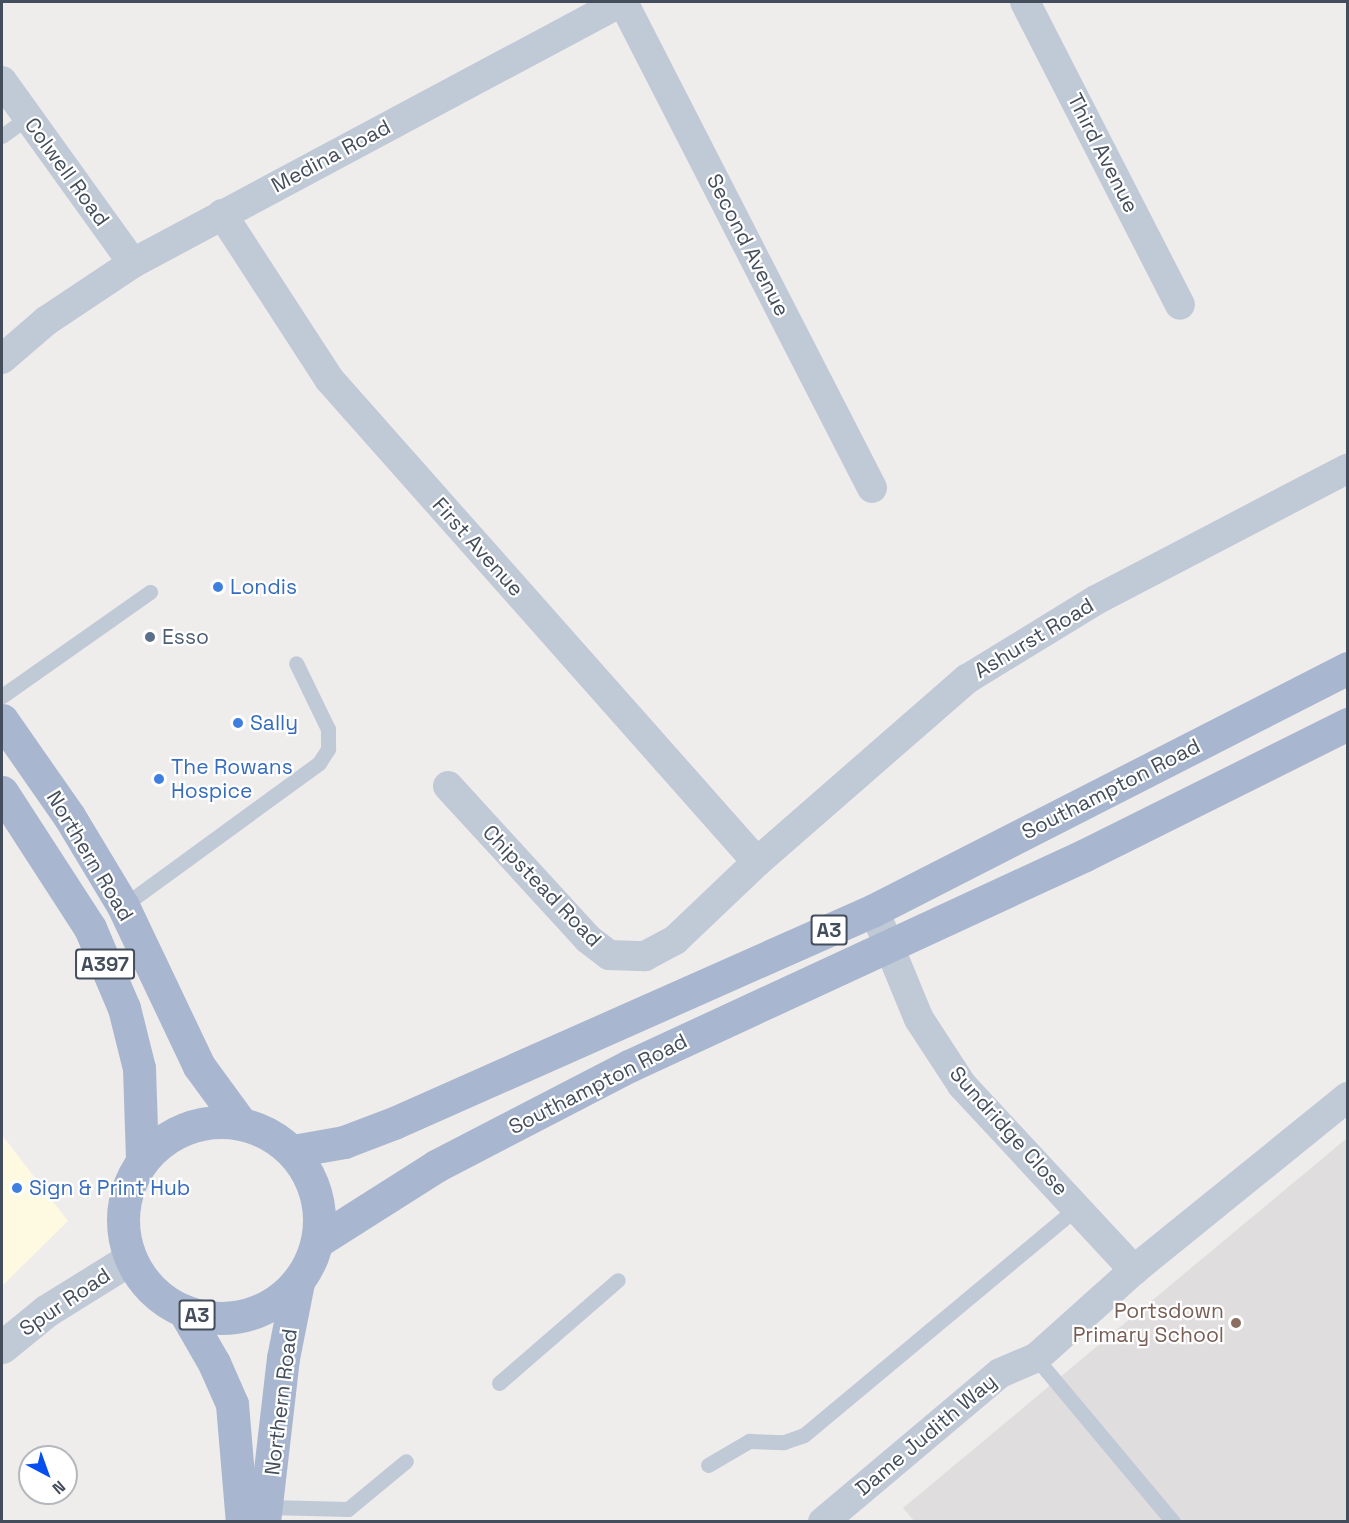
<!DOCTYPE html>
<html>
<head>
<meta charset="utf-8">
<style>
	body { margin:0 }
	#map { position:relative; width:1349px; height:1523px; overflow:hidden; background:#efecec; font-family:"Space Grotesk",sans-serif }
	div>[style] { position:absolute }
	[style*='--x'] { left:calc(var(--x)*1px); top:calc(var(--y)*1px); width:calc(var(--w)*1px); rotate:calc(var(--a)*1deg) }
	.commercial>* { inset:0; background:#fef9e1 }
	.education>* { inset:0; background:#e0ddde }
	.service>* { height:15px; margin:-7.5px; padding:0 7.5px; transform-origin:7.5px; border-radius:7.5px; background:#c0c9d6 }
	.minor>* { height:30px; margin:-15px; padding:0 15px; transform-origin:15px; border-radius:15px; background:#c0c9d6 }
	.tertiary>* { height:33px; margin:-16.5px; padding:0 16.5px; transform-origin:16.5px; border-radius:16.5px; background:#c0c9d6 }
	.primary>* { height:33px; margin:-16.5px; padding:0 16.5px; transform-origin:16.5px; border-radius:16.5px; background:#a8b7cf }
	.primary>.ring { margin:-16.5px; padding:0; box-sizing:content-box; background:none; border:33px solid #a8b7cf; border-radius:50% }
	.dots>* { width:16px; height:16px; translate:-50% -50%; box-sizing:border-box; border:3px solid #fff; border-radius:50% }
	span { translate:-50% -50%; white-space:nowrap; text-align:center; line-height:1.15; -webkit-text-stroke:4.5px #fff; paint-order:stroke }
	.shield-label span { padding:2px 4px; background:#fff; border:2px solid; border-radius:4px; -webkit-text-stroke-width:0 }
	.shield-label { font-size:20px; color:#434d5b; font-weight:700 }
	.street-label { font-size:21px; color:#434d5b }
	.shop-label { font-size:21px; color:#366cbe }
	.left { translate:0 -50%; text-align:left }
	.service-label { font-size:21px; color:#4e5e75 }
	.education-label { font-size:21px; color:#785e54 }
	.right { translate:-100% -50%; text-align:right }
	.frame { position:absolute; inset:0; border:3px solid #434d5b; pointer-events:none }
	.north { position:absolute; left:18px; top:1445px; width:60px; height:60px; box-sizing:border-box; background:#fff; border:2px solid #b4b8bd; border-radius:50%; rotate:139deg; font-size:16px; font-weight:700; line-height:24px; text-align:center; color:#434d5b }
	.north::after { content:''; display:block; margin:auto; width:21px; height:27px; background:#054ff0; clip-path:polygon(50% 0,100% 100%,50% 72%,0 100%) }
</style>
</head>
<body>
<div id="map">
	<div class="commercial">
		<i style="clip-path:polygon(2px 1135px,68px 1221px,2px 1286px)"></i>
	</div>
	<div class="education">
		<i style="clip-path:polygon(1347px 1138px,1347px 1521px,915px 1522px,903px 1508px)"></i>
	</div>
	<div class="service">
		<i style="--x:2;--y:136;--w:32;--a:-36"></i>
		<i style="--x:2;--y:696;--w:181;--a:-35.1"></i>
		<i style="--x:123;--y:906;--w:243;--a:-36.1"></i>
		<i style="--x:319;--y:763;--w:17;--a:-57"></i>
		<i style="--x:328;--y:749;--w:20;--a:-90"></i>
		<i style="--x:328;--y:729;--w:73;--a:-115.9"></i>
		<i style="--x:1036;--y:1358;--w:214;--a:50.1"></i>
		<i style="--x:499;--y:1383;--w:157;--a:-40.9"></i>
		<i style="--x:708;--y:1465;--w:48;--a:-30.3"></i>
		<i style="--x:749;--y:1441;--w:35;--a:2"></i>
		<i style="--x:784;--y:1442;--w:21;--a:-19"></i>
		<i style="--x:804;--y:1435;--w:356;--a:-39.8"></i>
		<i style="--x:268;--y:1507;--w:80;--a:1.4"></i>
		<i style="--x:348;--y:1509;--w:75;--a:-39.6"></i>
	</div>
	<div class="minor">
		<i style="--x:623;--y:2;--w:546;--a:62.87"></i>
		<i style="--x:1025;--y:2;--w:340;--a:62.9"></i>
		<i style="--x:2;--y:81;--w:224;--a:54.3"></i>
		<i style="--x:222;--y:214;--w:197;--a:57"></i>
		<i style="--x:329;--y:379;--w:645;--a:48.45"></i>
		<i style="--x:2;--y:359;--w:58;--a:-40.8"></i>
		<i style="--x:46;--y:321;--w:105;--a:-33.7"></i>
		<i style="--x:133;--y:263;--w:553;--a:-28.14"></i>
		<i style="--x:448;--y:786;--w:207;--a:47.5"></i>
		<i style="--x:588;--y:939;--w:26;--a:37"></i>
		<i style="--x:609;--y:955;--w:36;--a:2"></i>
		<i style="--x:645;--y:956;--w:34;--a:-28"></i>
		<i style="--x:675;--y:940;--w:113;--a:-43.6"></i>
		<i style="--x:757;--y:862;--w:279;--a:-41.1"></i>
		<i style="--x:967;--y:679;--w:151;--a:-31.5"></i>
		<i style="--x:1096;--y:600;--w:284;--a:-27.6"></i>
		<i style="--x:874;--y:910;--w:118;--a:67.6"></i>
		<i style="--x:919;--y:1019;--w:79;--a:56.9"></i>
		<i style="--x:962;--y:1085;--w:253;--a:47.1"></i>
		<i style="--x:823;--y:1522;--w:231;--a:-40.1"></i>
		<i style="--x:1000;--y:1373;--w:39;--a:-23"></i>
		<i style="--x:1036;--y:1358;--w:132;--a:-41.9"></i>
		<i style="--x:1134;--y:1270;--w:275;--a:-39"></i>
	</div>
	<div class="tertiary">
		<i style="--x:2;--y:1347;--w:57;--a:-39.3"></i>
		<i style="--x:46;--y:1311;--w:99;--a:-31.8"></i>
	</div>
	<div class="primary">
		<i style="--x:2;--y:720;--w:117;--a:55.1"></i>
		<i style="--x:69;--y:816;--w:105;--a:59"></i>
		<i style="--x:123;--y:906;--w:177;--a:64.6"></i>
		<i style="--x:199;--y:1066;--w:69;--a:53.8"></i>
		<i style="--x:2;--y:792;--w:162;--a:57.1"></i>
		<i style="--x:90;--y:928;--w:87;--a:67"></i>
		<i style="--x:124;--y:1008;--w:62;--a:76"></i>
		<i style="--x:139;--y:1068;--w:92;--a:88.1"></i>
		<i class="ring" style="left:123px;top:1122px;width:163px;height:163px"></i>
		<i style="--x:293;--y:1151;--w:52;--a:-10"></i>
		<i style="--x:344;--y:1142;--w:53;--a:-20.8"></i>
		<i style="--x:394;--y:1123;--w:525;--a:-23.93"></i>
		<i style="--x:874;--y:910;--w:532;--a:-27.05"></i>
		<i style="--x:318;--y:1241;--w:140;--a:-32.4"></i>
		<i style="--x:436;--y:1166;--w:217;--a:-27.4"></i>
		<i style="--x:629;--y:1066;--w:502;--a:-24.83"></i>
		<i style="--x:1085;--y:855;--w:294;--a:-26.5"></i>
		<i style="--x:184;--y:1311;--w:60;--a:60"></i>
		<i style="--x:214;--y:1363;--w:45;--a:66.3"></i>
		<i style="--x:232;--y:1404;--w:118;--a:85.2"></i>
		<i style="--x:264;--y:1522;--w:165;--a:-83.4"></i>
		<i style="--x:283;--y:1358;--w:77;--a:-78.8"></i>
	</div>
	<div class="dots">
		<i style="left:218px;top:587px;background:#3f7fe0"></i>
		<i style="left:150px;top:637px;background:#5c6f8a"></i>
		<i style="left:238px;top:723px;background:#3f7fe0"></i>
		<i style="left:159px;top:779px;background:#3f7fe0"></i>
		<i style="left:17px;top:1188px;background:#3f7fe0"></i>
		<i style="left:1236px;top:1323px;background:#8d6e63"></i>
	</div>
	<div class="shield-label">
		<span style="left:829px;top:930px">A3</span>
		<span style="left:105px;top:964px">A397</span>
		<span style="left:197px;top:1315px">A3</span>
	</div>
	<div class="street-label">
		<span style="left:1103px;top:153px;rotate:63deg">Third Avenue</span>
		<span style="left:331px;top:156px;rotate:-28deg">Medina Road</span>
		<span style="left:67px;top:172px;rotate:54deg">Colwell Road</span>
		<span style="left:748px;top:245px;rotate:63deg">Second Avenue</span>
		<span style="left:478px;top:547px;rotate:48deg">First Avenue</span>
		<span style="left:1034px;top:638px;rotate:-31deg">Ashurst Road</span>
		<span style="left:1111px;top:789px;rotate:-27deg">Southampton Road</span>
		<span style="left:90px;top:856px;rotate:59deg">Northern Road</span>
		<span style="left:542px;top:886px;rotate:46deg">Chipstead Road</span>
		<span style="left:598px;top:1084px;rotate:-27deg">Southampton Road</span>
		<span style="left:1009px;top:1131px;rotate:48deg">Sundridge Close</span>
		<span style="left:65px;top:1302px;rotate:-34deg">Spur Road</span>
		<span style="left:281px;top:1402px;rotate:-83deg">Northern Road</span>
		<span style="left:926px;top:1435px;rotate:-40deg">Dame Judith Way</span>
	</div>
	<div class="shop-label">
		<span class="left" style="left:230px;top:587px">Londis</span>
		<span class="left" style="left:250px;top:723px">Sally</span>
		<span class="left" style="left:171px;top:779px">The Rowans<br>Hospice</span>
		<span class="left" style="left:29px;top:1188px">Sign &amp; Print Hub</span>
	</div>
	<div class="service-label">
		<span class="left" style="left:162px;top:637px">Esso</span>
	</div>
	<div class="education-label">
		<span class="right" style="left:1224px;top:1323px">Portsdown<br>Primary School</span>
	</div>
	<div class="frame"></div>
	<div class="north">N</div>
</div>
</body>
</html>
